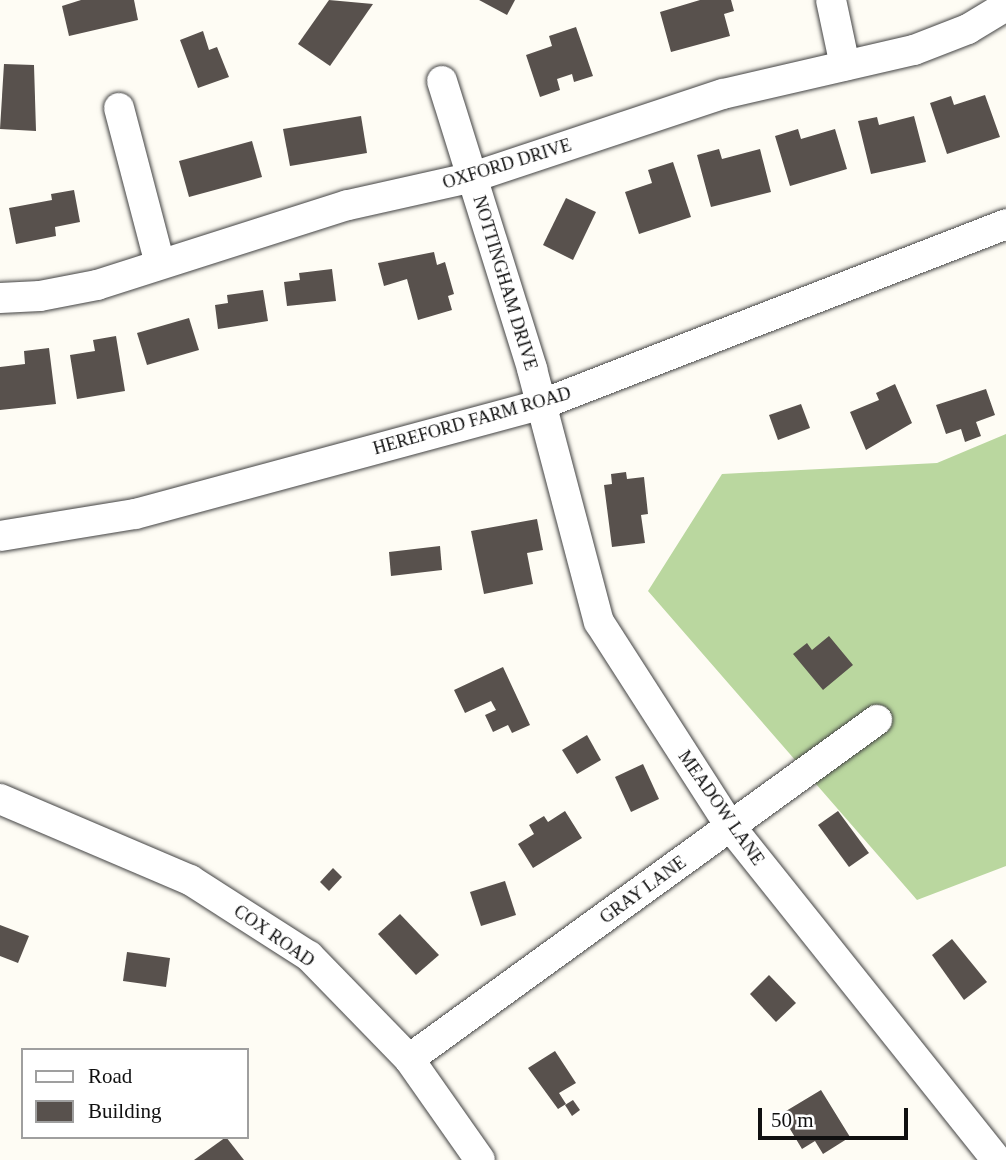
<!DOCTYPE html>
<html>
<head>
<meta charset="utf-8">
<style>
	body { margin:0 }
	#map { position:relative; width:1006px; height:1160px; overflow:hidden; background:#fefcf4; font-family:"Times New Roman",serif }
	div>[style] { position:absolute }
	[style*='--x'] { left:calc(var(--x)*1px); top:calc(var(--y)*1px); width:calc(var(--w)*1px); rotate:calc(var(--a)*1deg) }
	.forest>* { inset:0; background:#bad79f }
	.building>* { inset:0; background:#58514d }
	.roads { filter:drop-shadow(0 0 2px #434343) drop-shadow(0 0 2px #434343) }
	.minor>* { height:30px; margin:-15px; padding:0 15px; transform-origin:15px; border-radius:15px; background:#fff }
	span { translate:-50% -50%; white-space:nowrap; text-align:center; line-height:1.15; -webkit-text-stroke:7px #fff; paint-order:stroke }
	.street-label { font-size:18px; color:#101010 }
	.legend { position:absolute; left:21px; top:1048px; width:228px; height:91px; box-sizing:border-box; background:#fff; border:2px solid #9f9f9f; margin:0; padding:9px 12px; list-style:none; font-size:21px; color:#101010 }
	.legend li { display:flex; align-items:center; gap:14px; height:35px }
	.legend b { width:35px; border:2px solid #9f9f9f }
	.scale { position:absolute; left:758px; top:1108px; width:150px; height:32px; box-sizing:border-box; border:4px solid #101010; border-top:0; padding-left:9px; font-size:21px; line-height:24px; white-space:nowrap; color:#101010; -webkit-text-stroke:5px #fff; paint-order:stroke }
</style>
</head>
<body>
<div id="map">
	<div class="forest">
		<i style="clip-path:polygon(1006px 434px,1006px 866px,917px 900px,648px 591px,722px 474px,937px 463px)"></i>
	</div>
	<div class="building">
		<i style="clip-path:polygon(81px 0,134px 0,138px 20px,69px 36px,62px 6px)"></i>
		<i style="clip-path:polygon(329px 0,373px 4px,330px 66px,298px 44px)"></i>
		<i style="clip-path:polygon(479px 0,515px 0,507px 15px)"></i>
		<i style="clip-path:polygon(700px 0,731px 0,734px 11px,724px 14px,730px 36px,671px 52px,660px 12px)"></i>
		<i style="clip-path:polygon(576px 27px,593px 76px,574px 82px,572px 74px,557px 79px,560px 90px,540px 97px,526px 55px,552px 46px,549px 36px)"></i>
		<i style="clip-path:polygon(203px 31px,209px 50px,217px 47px,229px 77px,198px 88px,180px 40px)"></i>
		<i style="clip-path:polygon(4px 64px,34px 65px,36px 131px,0 129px)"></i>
		<i style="clip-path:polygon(985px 95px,1000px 137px,947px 154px,930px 103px,951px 96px,954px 105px)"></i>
		<i style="clip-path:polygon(361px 116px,367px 153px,290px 166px,283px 129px)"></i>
		<i style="clip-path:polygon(914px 116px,926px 162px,871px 174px,858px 121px,877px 117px,879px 125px)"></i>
		<i style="clip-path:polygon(798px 129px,801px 139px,835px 129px,847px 169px,790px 186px,775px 136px)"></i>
		<i style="clip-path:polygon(252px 141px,262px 177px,189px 197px,179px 161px)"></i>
		<i style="clip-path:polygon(719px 149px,722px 159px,760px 149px,771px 192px,711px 207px,697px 155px)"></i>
		<i style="clip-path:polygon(673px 162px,691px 217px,639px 234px,625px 192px,652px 183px,648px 170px)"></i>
		<i style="clip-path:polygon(74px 190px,80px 222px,55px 227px,56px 236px,16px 244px,9px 208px,52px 200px,51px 194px)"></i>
		<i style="clip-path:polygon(566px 198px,596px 212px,573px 260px,543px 245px)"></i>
		<i style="clip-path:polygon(434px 252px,437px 265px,445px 262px,454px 294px,448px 296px,452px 310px,418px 320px,407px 279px,384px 286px,378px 263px)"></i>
		<i style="clip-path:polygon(332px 269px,336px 301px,287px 306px,284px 282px,300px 280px,299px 273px)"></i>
		<i style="clip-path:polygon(263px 290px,268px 321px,218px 329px,215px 305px,228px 303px,227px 295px)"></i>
		<i style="clip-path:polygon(189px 318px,199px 350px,147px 365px,137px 333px)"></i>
		<i style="clip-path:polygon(116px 336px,125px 391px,77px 399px,70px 355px,95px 351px,93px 340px)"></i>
		<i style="clip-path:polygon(49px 348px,56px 404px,0 410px,0 367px,25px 364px,24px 351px)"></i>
		<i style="clip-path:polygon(895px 384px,912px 423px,866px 450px,850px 412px,879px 400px,876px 393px)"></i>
		<i style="clip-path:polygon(986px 389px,995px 415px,976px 422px,981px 436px,965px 442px,961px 429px,946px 434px,936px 405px)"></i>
		<i style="clip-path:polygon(801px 404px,810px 428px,778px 440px,769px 415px)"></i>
		<i style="clip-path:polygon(626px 472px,627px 479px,644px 477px,648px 514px,641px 515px,645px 543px,612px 547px,604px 485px,612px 484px,611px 474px)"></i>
		<i style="clip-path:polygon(537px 519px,543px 550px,527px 553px,533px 584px,484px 594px,471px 531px)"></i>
		<i style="clip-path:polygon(440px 546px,442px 570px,391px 576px,389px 552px)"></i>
		<i style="clip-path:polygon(829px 636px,853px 665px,823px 690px,793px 654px,807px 643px,812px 650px)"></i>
		<i style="clip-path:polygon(503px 667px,530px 725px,512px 733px,508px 725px,493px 732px,485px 715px,496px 710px,491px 701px,465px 713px,454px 690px)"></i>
		<i style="clip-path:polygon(587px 735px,601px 760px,577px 774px,562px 750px)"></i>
		<i style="clip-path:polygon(643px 764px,659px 799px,631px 812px,615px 777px)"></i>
		<i style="clip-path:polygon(565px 811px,582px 838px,533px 868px,518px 844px,534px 834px,529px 825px,544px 816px,548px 822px)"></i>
		<i style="clip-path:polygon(838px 811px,869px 853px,849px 867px,818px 825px)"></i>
		<i style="clip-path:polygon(333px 868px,342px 877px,329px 891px,320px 882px)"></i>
		<i style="clip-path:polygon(505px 881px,516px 915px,481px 926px,470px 892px)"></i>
		<i style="clip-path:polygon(400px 914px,439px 955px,416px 975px,378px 934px)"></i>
		<i style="clip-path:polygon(0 925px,29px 936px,18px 963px,0 956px)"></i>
		<i style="clip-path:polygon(952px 939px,987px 982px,964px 1000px,932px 955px)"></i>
		<i style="clip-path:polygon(127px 952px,170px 958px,166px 987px,123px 981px)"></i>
		<i style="clip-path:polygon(769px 975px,796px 1003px,776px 1022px,750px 994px)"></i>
		<i style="clip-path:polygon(555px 1051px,576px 1083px,559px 1093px,566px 1104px,558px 1109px,528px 1068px)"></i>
		<i style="clip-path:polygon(821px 1090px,850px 1137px,823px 1154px,815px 1141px,802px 1149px,781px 1114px)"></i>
		<i style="clip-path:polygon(573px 1100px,580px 1110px,572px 1116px,565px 1105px)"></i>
		<i style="clip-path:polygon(226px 1137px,244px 1160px,194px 1160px)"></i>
	</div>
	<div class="roads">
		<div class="minor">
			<i style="--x:831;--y:0;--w:67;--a:78"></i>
			<i style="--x:442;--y:81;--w:302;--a:72.6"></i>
			<i style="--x:532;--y:369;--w:262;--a:75.2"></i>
			<i style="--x:599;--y:622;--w:242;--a:57.3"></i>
			<i style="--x:730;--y:826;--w:428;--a:51.4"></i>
			<i style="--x:119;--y:108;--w:161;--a:75.3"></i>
			<i style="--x:0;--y:298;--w:40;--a:-2.9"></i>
			<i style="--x:40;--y:296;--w:58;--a:-10.9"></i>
			<i style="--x:97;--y:285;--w:263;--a:-17.7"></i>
			<i style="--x:348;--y:205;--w:128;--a:-12.6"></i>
			<i style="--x:473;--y:177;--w:263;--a:-18.4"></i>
			<i style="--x:723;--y:94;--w:196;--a:-13"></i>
			<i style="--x:914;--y:50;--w:58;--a:-21.3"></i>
			<i style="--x:968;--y:29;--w:44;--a:-31.2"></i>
			<i style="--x:0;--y:536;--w:137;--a:-9.3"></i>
			<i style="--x:135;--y:514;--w:419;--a:-15.1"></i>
			<i style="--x:540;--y:405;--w:500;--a:-21.2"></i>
			<i style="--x:0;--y:799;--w:207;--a:23.1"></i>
			<i style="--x:190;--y:880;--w:141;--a:32.6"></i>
			<i style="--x:309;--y:956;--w:144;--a:45.8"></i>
			<i style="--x:409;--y:1059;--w:123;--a:54.9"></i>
			<i style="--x:409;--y:1059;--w:578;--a:-35.92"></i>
		</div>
	</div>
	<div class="street-label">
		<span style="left:507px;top:164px;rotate:-17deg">OXFORD DRIVE</span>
		<span style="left:505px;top:283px;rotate:73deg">NOTTINGHAM DRIVE</span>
		<span style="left:472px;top:421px;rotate:-16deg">HEREFORD FARM ROAD</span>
		<span style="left:721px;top:808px;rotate:55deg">MEADOW LANE</span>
		<span style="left:643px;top:890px;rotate:-36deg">GRAY LANE</span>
		<span style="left:274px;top:936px;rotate:35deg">COX ROAD</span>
	</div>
	<ul class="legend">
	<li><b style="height:9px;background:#fff"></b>Road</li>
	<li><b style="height:19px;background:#58514d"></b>Building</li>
	</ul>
	<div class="scale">50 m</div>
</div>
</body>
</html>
